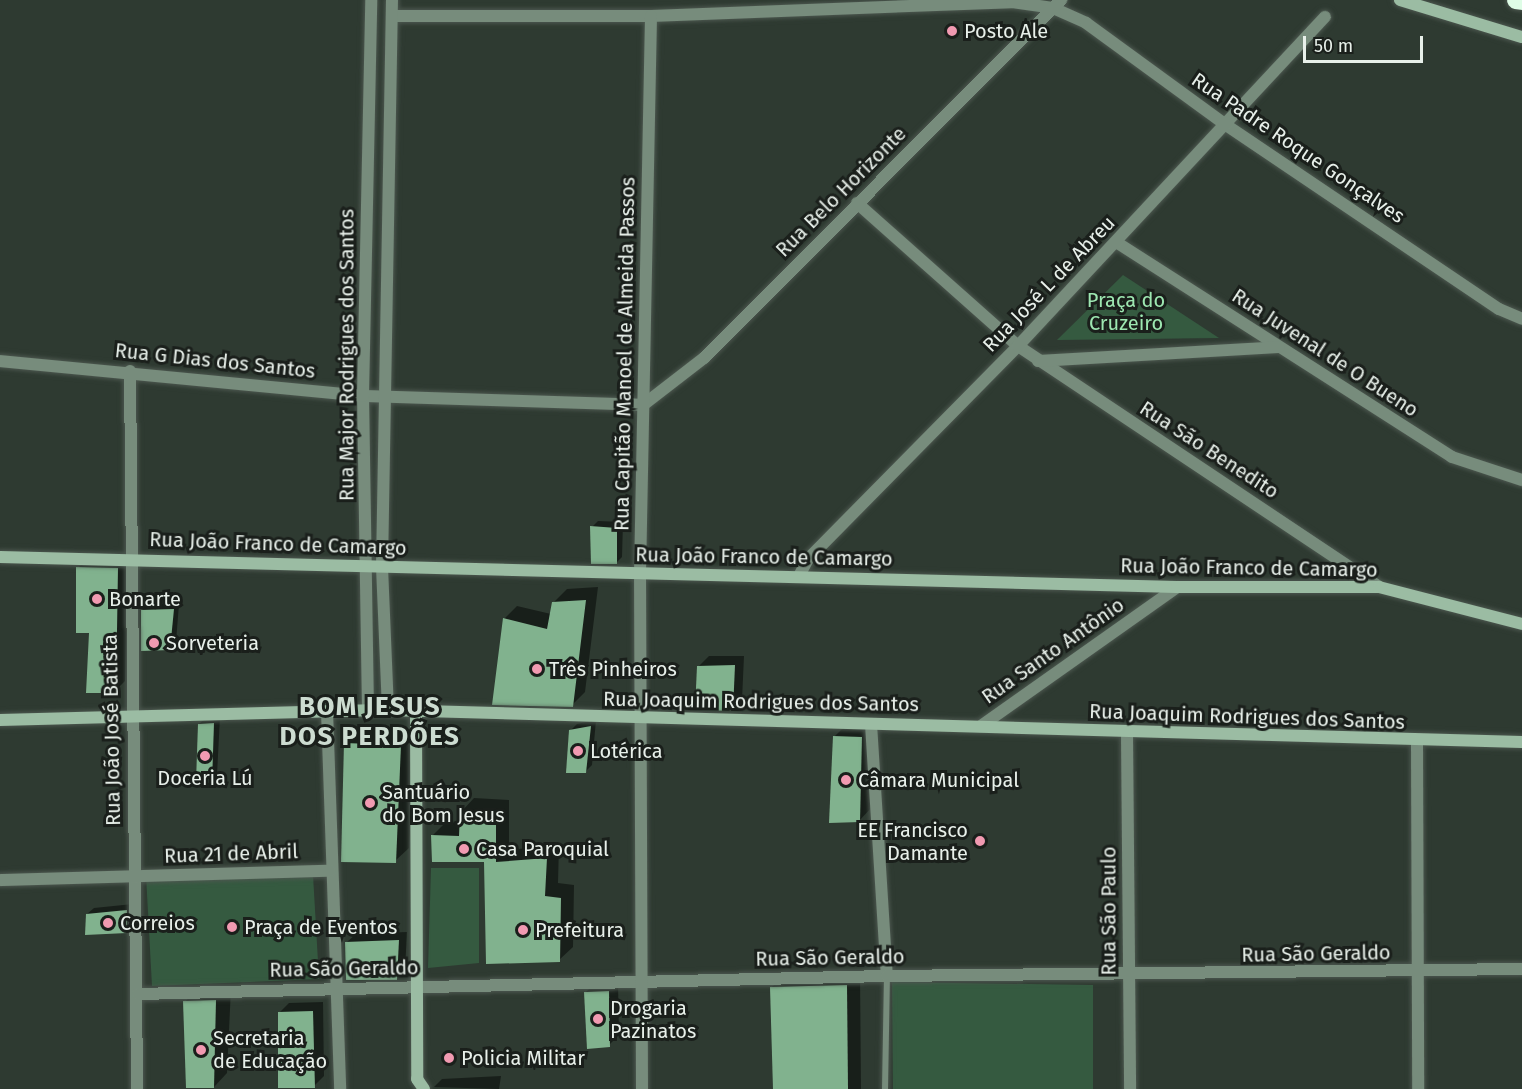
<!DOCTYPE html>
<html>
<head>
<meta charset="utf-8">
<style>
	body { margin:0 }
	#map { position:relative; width:1522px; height:1089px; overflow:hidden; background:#2e3a31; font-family:"Fira Sans",sans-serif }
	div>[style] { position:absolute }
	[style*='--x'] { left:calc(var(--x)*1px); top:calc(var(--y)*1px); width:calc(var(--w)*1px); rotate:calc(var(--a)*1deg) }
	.green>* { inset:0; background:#355a40 }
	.shadow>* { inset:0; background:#0007 }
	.building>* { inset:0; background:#81b28e }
	.roads { filter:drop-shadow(0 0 2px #4c574f) drop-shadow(0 0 2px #4c574f) }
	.lane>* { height:6px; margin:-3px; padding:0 3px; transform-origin:3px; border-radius:3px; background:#778c7c }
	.street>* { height:12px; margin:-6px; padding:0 6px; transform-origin:6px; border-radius:6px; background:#778c7c }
	.secondary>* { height:12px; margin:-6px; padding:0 6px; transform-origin:6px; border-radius:6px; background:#9bbca3 }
	.highway>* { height:18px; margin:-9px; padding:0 9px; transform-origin:9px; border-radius:9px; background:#defde6 }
	.dots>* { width:16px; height:16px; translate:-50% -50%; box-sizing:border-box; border:3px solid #1a1f1b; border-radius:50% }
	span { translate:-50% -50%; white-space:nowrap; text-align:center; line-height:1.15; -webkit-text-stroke:6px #1a1f1b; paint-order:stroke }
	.poi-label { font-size:20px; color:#e8f0ea }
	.left { translate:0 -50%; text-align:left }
	.right { translate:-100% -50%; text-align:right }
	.street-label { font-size:20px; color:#e8f0ea }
	.park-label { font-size:20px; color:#9de7b1 }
	.district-label { font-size:26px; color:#cddcd1; font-weight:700; letter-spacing:1.5px }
	.scale { position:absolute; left:1303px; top:36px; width:120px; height:27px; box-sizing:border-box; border:3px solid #e8f0ea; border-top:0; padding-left:8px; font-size:18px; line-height:21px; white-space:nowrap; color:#e8f0ea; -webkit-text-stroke:4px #1a1f1b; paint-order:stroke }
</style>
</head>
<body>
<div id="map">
	<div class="green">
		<i style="clip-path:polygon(1123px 275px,1219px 338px,1057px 340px)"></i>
		<i style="clip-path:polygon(431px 868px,479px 868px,479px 963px,428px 968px)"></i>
		<i style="clip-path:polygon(146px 875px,313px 875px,319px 979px,152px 986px)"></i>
		<i style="clip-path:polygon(892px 982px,1093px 985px,1093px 1089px,893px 1089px)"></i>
	</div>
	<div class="shadow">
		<i style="clip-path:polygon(598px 521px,623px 522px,622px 557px,616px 563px,592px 527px)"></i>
		<i style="clip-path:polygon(88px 558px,128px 559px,125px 681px,115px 691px,90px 631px,78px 568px)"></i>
		<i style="clip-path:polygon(598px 587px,585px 692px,572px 705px,504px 619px,517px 606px,551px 614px,553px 603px,567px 589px)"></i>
		<i style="clip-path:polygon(148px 604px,179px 604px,176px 642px,170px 649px,142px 610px)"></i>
		<i style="clip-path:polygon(709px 656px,744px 656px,742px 700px,732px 710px,699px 666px)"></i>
		<i style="clip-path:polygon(220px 717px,217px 775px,211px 781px,199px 724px,206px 718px)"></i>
		<i style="clip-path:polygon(596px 720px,592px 765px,586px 771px,571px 730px,577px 724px)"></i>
		<i style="clip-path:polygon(848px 723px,874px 724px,872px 807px,859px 821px,834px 737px)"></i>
		<i style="clip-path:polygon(359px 730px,414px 732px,409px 848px,395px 861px,345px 743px)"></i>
		<i style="clip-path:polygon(474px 798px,509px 800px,509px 850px,559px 845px,558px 883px,574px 885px,573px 947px,559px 960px,486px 861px,433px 835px,446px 822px,461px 823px,461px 812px)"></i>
		<i style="clip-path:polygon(133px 904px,133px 925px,127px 931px,87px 914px,94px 908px)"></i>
		<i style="clip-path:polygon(407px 932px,405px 969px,396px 978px,347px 942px,356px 934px)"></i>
		<i style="clip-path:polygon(860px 972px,861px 1089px,775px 1089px,771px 988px,785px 974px)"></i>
		<i style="clip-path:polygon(596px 982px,618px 982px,619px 1035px,609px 1045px,586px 992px)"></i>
		<i style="clip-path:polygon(198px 988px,231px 988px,227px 1073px,214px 1087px,185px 1002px)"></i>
		<i style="clip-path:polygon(323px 1002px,324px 1076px,314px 1086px,279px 1013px,289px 1003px)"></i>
		<i style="clip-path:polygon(501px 1076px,499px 1089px,434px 1087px,442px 1079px)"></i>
	</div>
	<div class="building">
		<i style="clip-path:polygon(590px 526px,617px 528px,617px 564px,591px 564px)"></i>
		<i style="clip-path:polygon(76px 567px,118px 568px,116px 693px,86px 693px,89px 633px,76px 633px)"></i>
		<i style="clip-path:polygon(586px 600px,573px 707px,492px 705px,503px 618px,547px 629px,552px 602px)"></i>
		<i style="clip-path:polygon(174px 609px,170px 650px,141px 651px,141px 610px)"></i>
		<i style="clip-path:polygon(735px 665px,733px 711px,695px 710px,697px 666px)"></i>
		<i style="clip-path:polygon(214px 723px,212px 783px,196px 782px,198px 724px)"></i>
		<i style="clip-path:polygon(591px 726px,586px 773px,566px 773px,569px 730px)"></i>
		<i style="clip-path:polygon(833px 736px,862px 737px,860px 822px,829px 823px)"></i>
		<i style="clip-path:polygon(344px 743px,401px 745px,396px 863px,341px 862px)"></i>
		<i style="clip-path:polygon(460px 811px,496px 813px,496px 862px,547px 858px,545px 896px,561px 898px,560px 962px,486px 964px,484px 862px,432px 862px,431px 835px,459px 836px)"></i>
		<i style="clip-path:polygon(127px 910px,127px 933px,85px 935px,86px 914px)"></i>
		<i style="clip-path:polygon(399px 940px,397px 980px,346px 980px,345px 942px)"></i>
		<i style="clip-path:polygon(847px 985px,848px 1089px,773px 1089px,770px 987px)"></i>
		<i style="clip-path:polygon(609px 991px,610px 1047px,587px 1049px,584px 992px)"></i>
		<i style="clip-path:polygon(216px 1000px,214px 1088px,186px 1088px,183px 1001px)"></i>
		<i style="clip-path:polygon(313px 1011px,315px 1088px,278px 1088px,278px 1012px)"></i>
	</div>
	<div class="roads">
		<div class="lane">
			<i style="--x:885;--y:1089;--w:113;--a:-89"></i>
		</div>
		<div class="street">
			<i style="--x:392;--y:16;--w:259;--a:0"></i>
			<i style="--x:651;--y:16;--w:361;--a:-2.2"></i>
			<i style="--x:1012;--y:2;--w:41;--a:8.3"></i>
			<i style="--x:1053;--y:8;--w:36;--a:24"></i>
			<i style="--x:1086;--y:23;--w:173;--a:36.1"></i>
			<i style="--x:1226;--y:125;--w:329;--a:34"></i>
			<i style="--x:1499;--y:309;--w:25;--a:23"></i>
			<i style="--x:857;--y:203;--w:215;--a:41.6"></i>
			<i style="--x:1018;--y:346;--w:434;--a:33.7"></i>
			<i style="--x:1116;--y:242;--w:399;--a:32.6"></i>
			<i style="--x:1452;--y:457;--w:74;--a:18.2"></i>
			<i style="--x:0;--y:361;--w:365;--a:5.5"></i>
			<i style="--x:363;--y:396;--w:280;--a:1.8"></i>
			<i style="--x:1038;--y:361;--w:241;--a:-3.3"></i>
			<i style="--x:130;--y:371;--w:718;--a:89.44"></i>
			<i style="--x:643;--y:405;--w:77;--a:-37.6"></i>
			<i style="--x:704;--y:358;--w:506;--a:-45.08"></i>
			<i style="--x:799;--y:576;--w:19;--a:-62"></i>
			<i style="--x:808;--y:559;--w:299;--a:-45.4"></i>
			<i style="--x:1018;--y:346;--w:450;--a:-47"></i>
			<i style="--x:388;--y:710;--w:144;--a:-92.4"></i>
			<i style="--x:382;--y:566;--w:566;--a:-88.99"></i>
			<i style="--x:327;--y:711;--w:378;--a:88"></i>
			<i style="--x:368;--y:711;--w:315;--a:-90.9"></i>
			<i style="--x:363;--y:396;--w:396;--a:-88.8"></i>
			<i style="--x:871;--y:724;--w:253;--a:86.4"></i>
			<i style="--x:981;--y:726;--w:240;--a:-35.3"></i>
			<i style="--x:1127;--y:733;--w:356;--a:89.5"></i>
			<i style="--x:1417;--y:742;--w:347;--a:89.8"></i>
			<i style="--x:0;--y:880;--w:330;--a:-1.6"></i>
			<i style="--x:138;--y:994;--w:749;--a:-1.38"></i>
			<i style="--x:887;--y:976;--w:635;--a:-0.63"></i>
			<i style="--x:642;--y:1089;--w:515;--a:-90.22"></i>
			<i style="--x:640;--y:574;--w:558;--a:-88.87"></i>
		</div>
		<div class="secondary">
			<i style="--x:1400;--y:0;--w:127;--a:16.9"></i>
			<i style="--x:0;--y:557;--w:1177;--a:1.46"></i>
			<i style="--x:1177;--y:587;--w:202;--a:0"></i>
			<i style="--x:1379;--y:587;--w:148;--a:14.5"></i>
			<i style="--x:416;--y:713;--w:366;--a:89.8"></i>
			<i style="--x:417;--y:1079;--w:12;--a:55"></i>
			<i style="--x:0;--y:720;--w:388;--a:-1.5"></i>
			<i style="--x:388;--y:710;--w:1134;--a:1.62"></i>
		</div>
		<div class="highway">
			<i style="--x:1516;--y:0;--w:6;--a:9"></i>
		</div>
	</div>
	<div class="dots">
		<i style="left:952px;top:31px;background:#f19ab1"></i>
		<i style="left:97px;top:599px;background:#f19ab1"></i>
		<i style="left:154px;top:643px;background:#f19ab1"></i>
		<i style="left:537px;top:669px;background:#f19ab1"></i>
		<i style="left:578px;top:751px;background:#f19ab1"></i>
		<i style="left:205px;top:756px;background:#f19ab1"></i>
		<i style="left:846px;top:780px;background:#f19ab1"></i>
		<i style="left:370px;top:803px;background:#f19ab1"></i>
		<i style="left:980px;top:841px;background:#f19ab1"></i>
		<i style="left:464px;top:849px;background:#f19ab1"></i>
		<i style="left:108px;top:923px;background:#f19ab1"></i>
		<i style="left:232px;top:927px;background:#f19ab1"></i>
		<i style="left:523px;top:930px;background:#f19ab1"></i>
		<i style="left:598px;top:1019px;background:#f19ab1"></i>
		<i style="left:201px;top:1050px;background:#f19ab1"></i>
		<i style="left:449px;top:1058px;background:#f19ab1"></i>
	</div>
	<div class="poi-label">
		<span class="left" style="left:964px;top:31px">Posto Ale</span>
		<span class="left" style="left:109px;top:599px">Bonarte</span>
		<span class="left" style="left:166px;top:643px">Sorveteria</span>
		<span class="left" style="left:549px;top:669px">Três Pinheiros</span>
		<span class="left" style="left:590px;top:751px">Lotérica</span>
		<span style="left:205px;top:778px">Doceria Lú</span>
		<span class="left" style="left:858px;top:780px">Câmara Municipal</span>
		<span class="left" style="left:382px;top:804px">Santuário<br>do Bom Jesus</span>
		<span class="right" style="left:968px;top:842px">EE Francisco<br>Damante</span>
		<span class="left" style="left:476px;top:849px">Casa Paroquial</span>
		<span class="left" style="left:120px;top:923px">Correios</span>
		<span class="left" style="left:244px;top:927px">Praça de Eventos</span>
		<span class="left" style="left:535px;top:930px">Prefeitura</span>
		<span class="left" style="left:610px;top:1020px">Drogaria<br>Pazinatos</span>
		<span class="left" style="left:213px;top:1050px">Secretaria<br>de Educação</span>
		<span class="left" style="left:461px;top:1058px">Policia Militar</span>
	</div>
	<div class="street-label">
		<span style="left:1298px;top:148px;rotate:34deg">Rua Padre Roque Gonçalves</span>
		<span style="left:841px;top:192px;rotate:-45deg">Rua Belo Horizonte</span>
		<span style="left:1049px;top:284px;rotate:-46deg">Rua José L de Abreu</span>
		<span style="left:1325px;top:353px;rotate:33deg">Rua Juvenal de O Bueno</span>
		<span style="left:625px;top:354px;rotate:-89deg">Rua Capitão Manoel de Almeida Passos</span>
		<span style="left:347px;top:355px;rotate:-90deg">Rua Major Rodrigues dos Santos</span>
		<span style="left:215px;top:361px;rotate:6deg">Rua G Dias dos Santos</span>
		<span style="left:1209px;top:450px;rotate:33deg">Rua São Benedito</span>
		<span style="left:278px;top:544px;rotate:2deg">Rua João Franco de Camargo</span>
		<span style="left:764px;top:557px;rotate:1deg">Rua João Franco de Camargo</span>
		<span style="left:1249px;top:568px;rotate:1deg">Rua João Franco de Camargo</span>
		<span style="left:1053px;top:651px;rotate:-35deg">Rua Santo Antônio</span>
		<span style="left:761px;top:702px;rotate:1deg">Rua Joaquim Rodrigues dos Santos</span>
		<span style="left:1247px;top:717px;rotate:2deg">Rua Joaquim Rodrigues dos Santos</span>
		<span style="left:112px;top:730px;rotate:-91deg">Rua João José Batista</span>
		<span style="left:231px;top:854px;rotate:-2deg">Rua 21 de Abril</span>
		<span style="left:1109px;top:911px;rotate:-90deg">Rua São Paulo</span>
		<span style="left:1316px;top:954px;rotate:-1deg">Rua São Geraldo</span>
		<span style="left:830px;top:958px;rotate:-1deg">Rua São Geraldo</span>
		<span style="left:344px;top:969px;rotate:-1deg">Rua São Geraldo</span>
	</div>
	<div class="park-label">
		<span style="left:1126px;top:312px">Praça do<br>Cruzeiro</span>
	</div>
	<div class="district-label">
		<span style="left:370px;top:722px">BOM JESUS<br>DOS PERDÕES</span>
	</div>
	<div class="scale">50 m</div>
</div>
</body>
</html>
